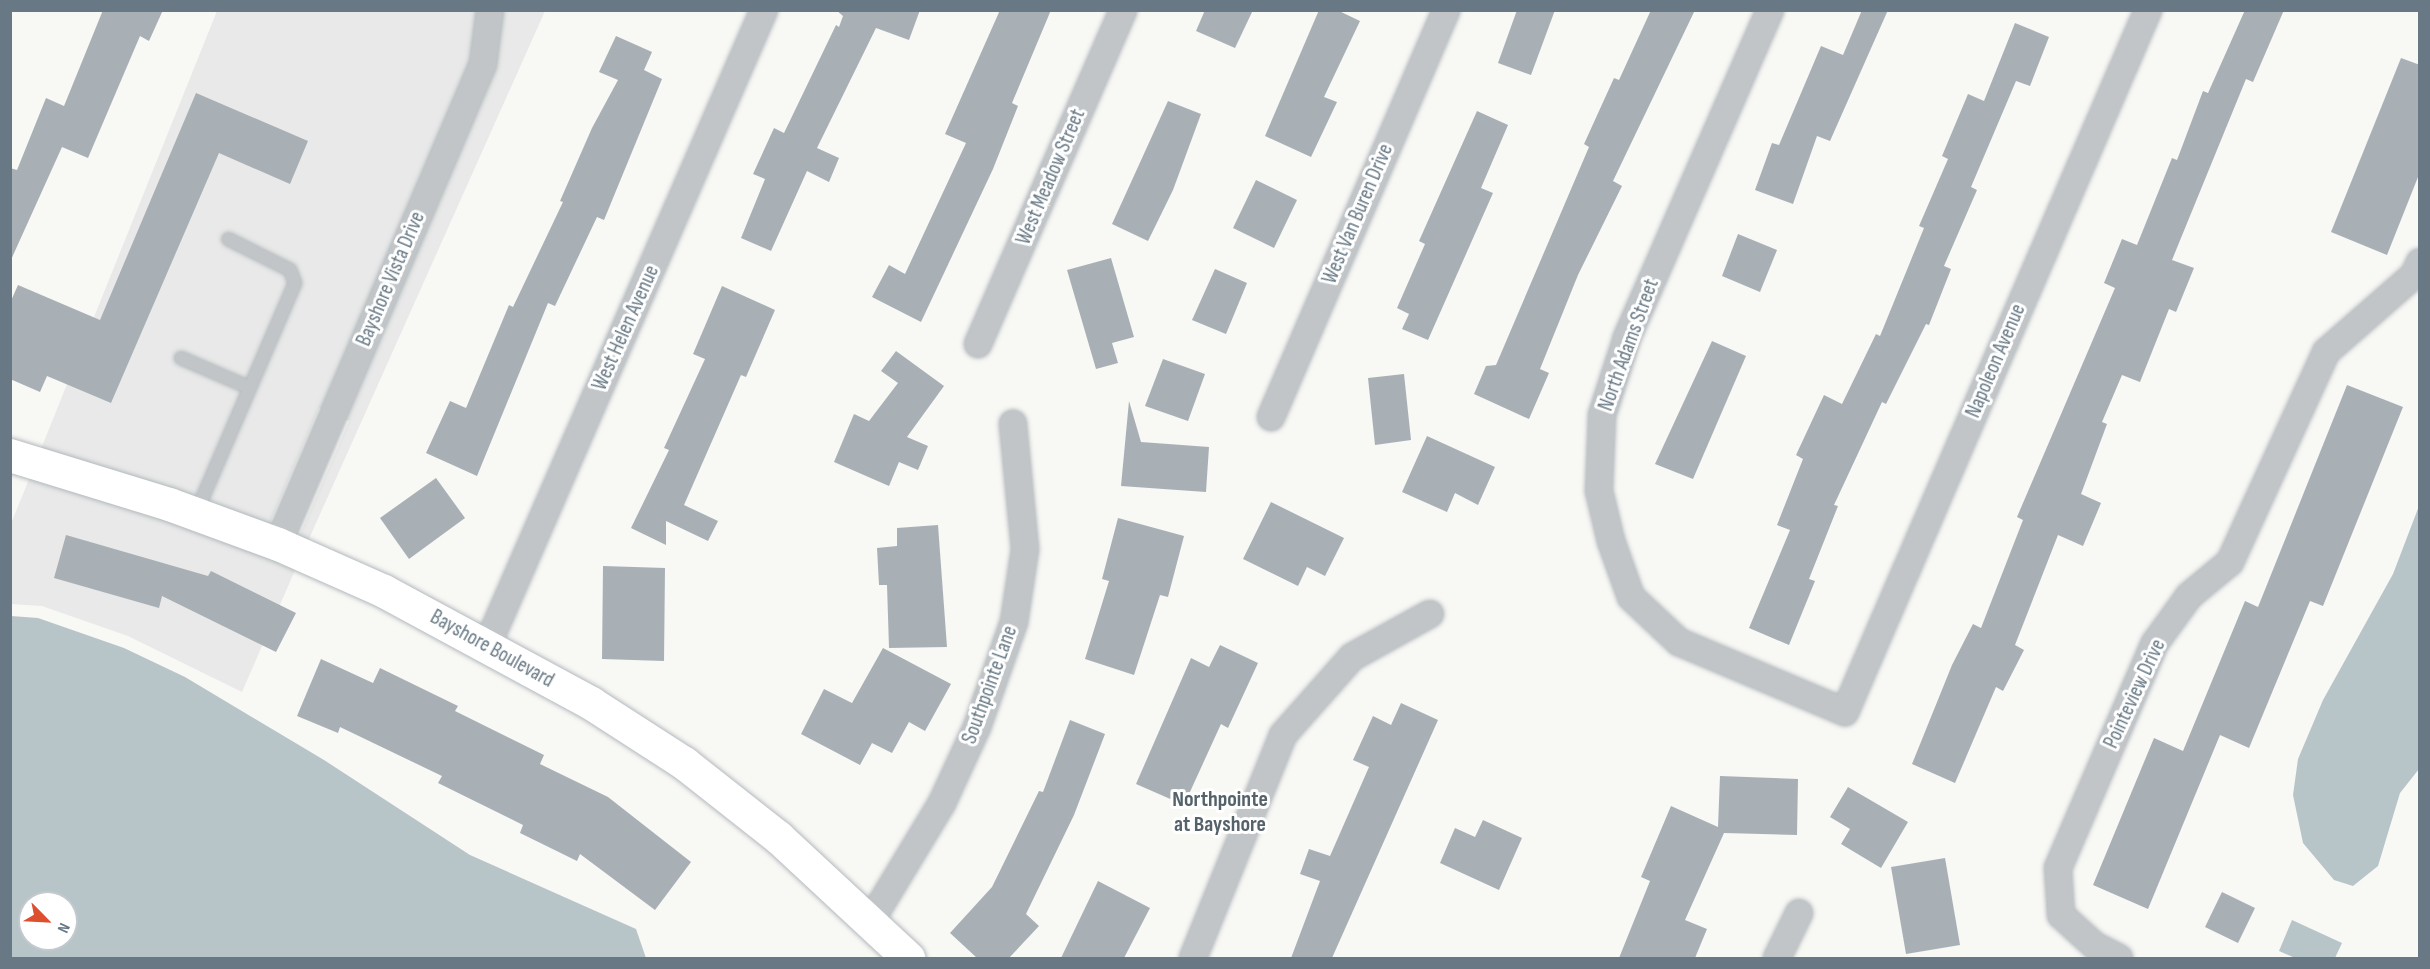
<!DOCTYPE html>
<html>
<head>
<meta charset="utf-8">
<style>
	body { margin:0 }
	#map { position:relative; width:2430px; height:969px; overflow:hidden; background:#f8f8f5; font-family:"Sofia Sans Condensed",sans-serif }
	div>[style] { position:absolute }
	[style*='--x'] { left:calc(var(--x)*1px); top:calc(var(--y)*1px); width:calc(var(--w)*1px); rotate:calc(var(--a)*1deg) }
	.built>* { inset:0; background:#e8e9e8 }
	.water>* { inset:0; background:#b8c5c8 }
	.building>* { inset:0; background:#a8b0b6 }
	.roads { filter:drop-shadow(0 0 2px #b3b9bd) drop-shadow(0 0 2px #b3b9bd) }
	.lane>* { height:12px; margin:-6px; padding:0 6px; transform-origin:6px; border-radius:6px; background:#c1c5c8 }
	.street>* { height:26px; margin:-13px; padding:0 13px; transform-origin:13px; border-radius:13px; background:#c1c5c8 }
	.secondary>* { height:33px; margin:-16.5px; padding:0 16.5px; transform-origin:16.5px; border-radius:16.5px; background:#fff }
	span { translate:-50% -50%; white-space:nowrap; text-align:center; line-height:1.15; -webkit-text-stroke:6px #fff; paint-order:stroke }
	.street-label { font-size:21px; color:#687985 }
	.neighbourhood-label { font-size:22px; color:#55626a; font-weight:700 }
	.frame { position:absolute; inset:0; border:12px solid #687985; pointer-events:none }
	.north { position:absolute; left:18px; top:891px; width:60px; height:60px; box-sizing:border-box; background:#fff; border:2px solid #c3c9ce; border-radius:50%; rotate:114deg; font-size:16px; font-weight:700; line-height:24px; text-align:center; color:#687985 }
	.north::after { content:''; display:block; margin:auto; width:21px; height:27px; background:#dc5030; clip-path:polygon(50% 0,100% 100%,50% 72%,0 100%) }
</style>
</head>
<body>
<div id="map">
	<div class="built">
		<i style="clip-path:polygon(217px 11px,545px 11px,308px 541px,299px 537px,349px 421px,319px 408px,269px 525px,41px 449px)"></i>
		<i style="clip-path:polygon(30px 477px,164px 518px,296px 568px,242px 692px,128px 636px,42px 606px,11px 604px,10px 526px)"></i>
	</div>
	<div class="water">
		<i style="clip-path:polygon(2419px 506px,2419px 769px,2400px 793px,2378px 866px,2353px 886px,2334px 880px,2303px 843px,2293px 795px,2298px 759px,2323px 700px,2393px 574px)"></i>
		<i style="clip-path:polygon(evenodd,11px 616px,38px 618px,124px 648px,185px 677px,324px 760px,470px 855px,636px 929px,646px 958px,11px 958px,11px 616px,30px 903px,66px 903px,66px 939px,30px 939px,30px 903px)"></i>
		<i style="clip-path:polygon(2292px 920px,2342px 943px,2335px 958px,2295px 958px,2279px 951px)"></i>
	</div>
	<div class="building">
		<i style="clip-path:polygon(103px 10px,163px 10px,149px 41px,140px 36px,88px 158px,62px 147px,10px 262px,10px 168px,17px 170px,46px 98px,64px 106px)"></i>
		<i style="clip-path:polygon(836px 10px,920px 10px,909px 40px,876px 28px,817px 148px,839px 158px,829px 182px,807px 171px,771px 251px,741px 238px,765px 179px,753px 174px,774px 128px,784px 133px,836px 25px,839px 27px,843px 16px)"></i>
		<i style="clip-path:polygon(1000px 10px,1051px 10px,1012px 103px,1018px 106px,993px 169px,921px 322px,872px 297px,889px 265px,905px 274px,966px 143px,945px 134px)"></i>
		<i style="clip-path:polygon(1205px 10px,1253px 10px,1235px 48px,1196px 31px)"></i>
		<i style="clip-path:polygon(1319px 10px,1337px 10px,1360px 21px,1324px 97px,1337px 102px,1311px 157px,1265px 136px)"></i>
		<i style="clip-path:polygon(1517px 10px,1555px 10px,1531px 75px,1498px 63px)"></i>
		<i style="clip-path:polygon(1651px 10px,1695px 10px,1613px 181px,1622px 186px,1578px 275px,1540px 369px,1549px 373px,1529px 419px,1474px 394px,1486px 366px,1496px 365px,1589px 147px,1584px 144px,1614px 78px,1619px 80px)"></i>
		<i style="clip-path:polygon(1862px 10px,1888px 10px,1830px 141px,1817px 136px,1793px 204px,1755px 190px,1772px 143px,1779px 145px,1821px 46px,1843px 55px)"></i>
		<i style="clip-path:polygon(2245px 10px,2284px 10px,2253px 82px,2246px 79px,2172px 260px,2194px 268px,2176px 312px,2169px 309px,2140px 382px,2122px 375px,2102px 422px,2107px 424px,2081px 494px,2101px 503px,2083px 546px,2058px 535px,2015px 645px,2024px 650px,2003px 691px,1996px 687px,1955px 783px,1912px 764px,1952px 665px,1973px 624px,1981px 628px,2023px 520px,2017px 517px,2115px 288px,2104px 283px,2122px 239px,2137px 245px,2172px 158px,2177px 160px,2203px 91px,2208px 93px)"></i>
		<i style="clip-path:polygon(2015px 23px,2049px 37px,2030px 86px,2016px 81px,1971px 187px,1977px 190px,1944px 266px,1951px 269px,1929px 325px,1926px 324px,1886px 404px,1882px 402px,1834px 505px,1838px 506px,1809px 579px,1815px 581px,1789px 645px,1749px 628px,1790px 530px,1777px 525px,1803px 459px,1796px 455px,1824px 395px,1842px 404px,1876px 334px,1880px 336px,1924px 228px,1919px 226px,1948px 159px,1942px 156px,1968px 94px,1984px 101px)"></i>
		<i style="clip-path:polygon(616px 36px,652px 52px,644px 70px,662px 79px,604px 220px,597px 217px,555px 306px,548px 303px,477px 476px,426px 453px,450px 401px,466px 408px,509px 305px,513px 307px,563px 202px,560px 201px,592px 128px,618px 80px,599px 72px)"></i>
		<i style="clip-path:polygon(2401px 58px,2420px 65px,2420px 172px,2387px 255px,2331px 232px)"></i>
		<i style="clip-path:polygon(196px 93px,308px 141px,290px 184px,219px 153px,111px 403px,47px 376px,40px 392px,10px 379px,10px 303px,18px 285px,100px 320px)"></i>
		<i style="clip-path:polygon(1168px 101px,1201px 114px,1173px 190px,1148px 241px,1112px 224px)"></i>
		<i style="clip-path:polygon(1477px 111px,1508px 125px,1481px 188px,1493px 193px,1428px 340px,1402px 329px,1409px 314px,1397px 308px,1425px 244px,1419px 241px)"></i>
		<i style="clip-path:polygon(1256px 180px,1297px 200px,1274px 248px,1233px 228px)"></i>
		<i style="clip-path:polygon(1738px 234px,1777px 250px,1760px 292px,1722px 276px)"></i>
		<i style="clip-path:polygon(1111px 258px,1134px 337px,1112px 343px,1118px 363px,1096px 369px,1067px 270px)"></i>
		<i style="clip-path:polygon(1215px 269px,1247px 283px,1226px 334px,1192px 320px)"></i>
		<i style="clip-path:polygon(722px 286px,775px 310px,746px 377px,741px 375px,684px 505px,718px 521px,708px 541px,666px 521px,666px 545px,631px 528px,669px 450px,664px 448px,705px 359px,693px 354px)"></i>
		<i style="clip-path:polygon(1712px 341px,1746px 356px,1693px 479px,1655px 464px)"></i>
		<i style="clip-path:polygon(896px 351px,944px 386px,907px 437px,928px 446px,918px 470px,899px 462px,889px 486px,834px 462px,854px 414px,869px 421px,898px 383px,881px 371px)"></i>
		<i style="clip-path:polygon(1163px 359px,1205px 374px,1188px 421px,1145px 406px)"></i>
		<i style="clip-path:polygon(1404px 374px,1411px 440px,1375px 445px,1368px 378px)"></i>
		<i style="clip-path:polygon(2347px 385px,2403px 407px,2323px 606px,2310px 601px,2249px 748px,2220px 735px,2148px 909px,2093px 885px,2154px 738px,2183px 751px,2245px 601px,2258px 607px)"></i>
		<i style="clip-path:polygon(1129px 401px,1141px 442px,1209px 447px,1206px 492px,1121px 486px)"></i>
		<i style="clip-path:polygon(1427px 436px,1495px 467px,1478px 505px,1455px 493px,1447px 512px,1402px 492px)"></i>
		<i style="clip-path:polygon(436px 478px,465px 518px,409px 559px,380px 518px)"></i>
		<i style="clip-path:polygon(1271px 502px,1344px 538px,1325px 576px,1307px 567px,1298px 586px,1243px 559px)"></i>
		<i style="clip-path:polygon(1118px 518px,1184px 536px,1168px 597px,1160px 595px,1134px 675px,1085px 659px,1109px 581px,1102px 579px)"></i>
		<i style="clip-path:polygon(938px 525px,947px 647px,889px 648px,887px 585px,879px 585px,877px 548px,897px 546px,897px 528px)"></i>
		<i style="clip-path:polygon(66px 535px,208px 576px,211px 571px,296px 613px,276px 652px,162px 596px,159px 608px,54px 578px)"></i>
		<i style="clip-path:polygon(603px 566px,665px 568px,664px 661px,602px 659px)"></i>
		<i style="clip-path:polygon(1220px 645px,1258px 663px,1228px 728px,1221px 724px,1184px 805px,1136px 784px,1191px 658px,1209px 667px)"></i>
		<i style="clip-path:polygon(883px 648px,951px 684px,925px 731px,909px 722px,892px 753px,872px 743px,860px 765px,801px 734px,824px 689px,852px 703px)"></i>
		<i style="clip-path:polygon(321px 659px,373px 683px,380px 668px,458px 706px,455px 711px,544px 755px,540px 764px,608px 797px,691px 862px,655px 910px,580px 854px,577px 861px,520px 833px,523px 825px,438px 783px,442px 776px,340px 727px,338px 733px,297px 716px)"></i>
		<i style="clip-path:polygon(1401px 703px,1438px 720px,1332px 958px,1291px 958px,1320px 881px,1300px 874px,1309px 849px,1330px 856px,1369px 767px,1353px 760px,1373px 716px,1391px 725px)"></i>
		<i style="clip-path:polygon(1070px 720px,1105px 734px,1074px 815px,1026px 914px,1039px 926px,1009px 958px,977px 958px,950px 933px,992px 887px,1039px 791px,1043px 792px)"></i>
		<i style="clip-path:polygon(1720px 776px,1798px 779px,1797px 835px,1724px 833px,1685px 920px,1707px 929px,1695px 958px,1619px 958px,1650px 881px,1641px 877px,1671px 806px,1718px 827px)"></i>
		<i style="clip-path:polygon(1848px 787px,1908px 822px,1881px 868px,1841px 844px,1850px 829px,1830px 817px)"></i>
		<i style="clip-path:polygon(1483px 820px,1522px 838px,1499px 890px,1440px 863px,1455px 828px,1475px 837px)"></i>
		<i style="clip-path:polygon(1945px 858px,1960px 945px,1906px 954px,1891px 867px)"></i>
		<i style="clip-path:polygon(1098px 881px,1150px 908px,1124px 958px,1061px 958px)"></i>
		<i style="clip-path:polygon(2222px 892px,2255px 908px,2238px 943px,2205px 927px)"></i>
	</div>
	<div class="roads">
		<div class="lane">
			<i style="--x:181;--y:358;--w:73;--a:23.4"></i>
			<i style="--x:196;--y:513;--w:250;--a:-66.7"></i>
			<i style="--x:295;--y:283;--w:14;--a:-111"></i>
			<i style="--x:290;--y:270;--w:69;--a:-153.4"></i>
		</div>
		<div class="street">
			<i style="--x:1770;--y:10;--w:358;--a:113.6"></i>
			<i style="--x:1627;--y:338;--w:81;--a:108"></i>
			<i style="--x:1602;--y:415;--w:76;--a:92.3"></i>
			<i style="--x:1599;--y:491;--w:51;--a:76.5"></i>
			<i style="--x:1611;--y:541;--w:59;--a:70.3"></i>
			<i style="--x:1631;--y:597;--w:66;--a:43.2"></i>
			<i style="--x:1679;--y:642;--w:180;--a:22.9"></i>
			<i style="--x:1845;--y:712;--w:765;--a:-66.65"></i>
			<i style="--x:978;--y:344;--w:364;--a:-66.5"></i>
			<i style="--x:1271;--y:417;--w:443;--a:-66.7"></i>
			<i style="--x:278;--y:544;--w:522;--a:-66.87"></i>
			<i style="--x:483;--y:64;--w:54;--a:-82.6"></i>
			<i style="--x:487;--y:646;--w:694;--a:-66.47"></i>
			<i style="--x:870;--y:922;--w:139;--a:-58.8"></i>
			<i style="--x:942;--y:803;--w:84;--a:-65.3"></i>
			<i style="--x:977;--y:727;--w:111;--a:-70.6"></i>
			<i style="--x:1014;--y:622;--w:74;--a:-81.4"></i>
			<i style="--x:1025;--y:549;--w:126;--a:-95.5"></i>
			<i style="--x:1193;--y:958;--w:240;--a:-68"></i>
			<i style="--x:1283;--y:735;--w:104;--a:-48.5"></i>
			<i style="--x:1352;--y:657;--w:89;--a:-28.9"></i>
			<i style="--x:1777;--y:958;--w:50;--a:-63.9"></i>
			<i style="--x:2119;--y:958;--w:27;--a:-153"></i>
			<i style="--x:2095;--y:946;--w:46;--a:-137.6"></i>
			<i style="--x:2061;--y:915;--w:47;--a:-93.7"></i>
			<i style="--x:2058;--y:868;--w:245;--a:-66.7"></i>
			<i style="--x:2155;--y:643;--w:58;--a:-54.1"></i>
			<i style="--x:2189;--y:596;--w:53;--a:-39.7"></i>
			<i style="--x:2230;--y:562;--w:231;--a:-65.4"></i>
			<i style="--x:2326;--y:352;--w:117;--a:-41.2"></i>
			<i style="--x:2414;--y:275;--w:14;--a:-65"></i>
		</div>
		<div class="secondary">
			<i style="--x:10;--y:455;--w:166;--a:17.1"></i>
			<i style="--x:169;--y:504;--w:116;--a:20.2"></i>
			<i style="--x:278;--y:544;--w:116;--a:23.9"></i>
			<i style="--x:384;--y:591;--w:235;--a:28.4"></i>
			<i style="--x:591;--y:703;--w:111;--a:32.8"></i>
			<i style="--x:684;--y:763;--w:120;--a:38.2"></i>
			<i style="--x:778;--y:837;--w:178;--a:42.9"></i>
		</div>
	</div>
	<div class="street-label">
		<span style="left:1051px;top:177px;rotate:-67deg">West Meadow Street</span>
		<span style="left:1358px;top:214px;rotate:-67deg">West Van Buren Drive</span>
		<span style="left:391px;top:279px;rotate:-67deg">Bayshore Vista Drive</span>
		<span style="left:626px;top:328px;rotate:-66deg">West Helen Avenue</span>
		<span style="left:1629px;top:345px;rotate:-70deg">North Adams Street</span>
		<span style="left:1996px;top:361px;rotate:-67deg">Napoleon Avenue</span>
		<span style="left:492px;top:649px;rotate:29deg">Bayshore Boulevard</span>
		<span style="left:990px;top:685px;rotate:-70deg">Southpointe Lane</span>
		<span style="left:2135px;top:694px;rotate:-65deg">Pointeview Drive</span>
	</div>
	<div class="neighbourhood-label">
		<span style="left:1220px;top:812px">Northpointe<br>at Bayshore</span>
	</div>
	<div class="frame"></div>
	<div class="north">N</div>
</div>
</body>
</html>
